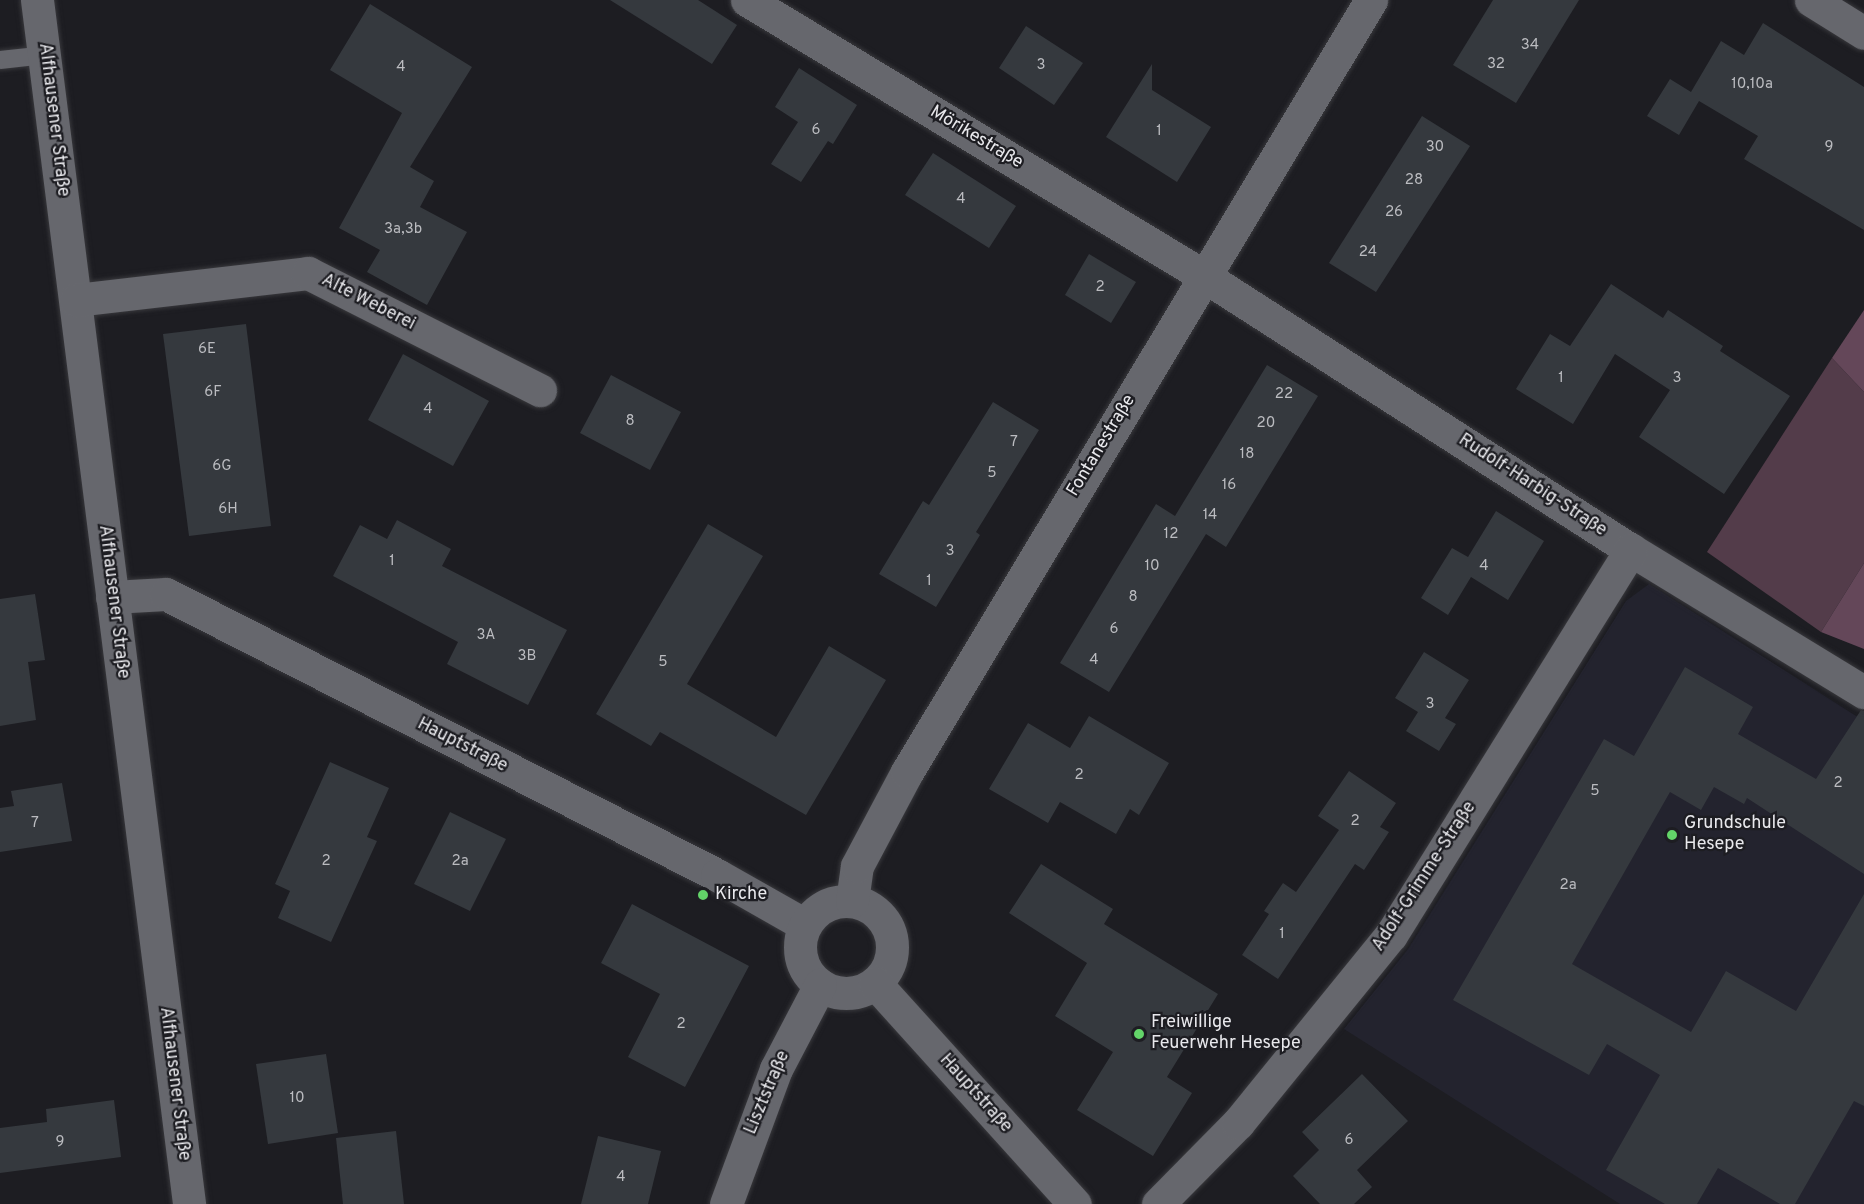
<!DOCTYPE html>
<html>
<head>
<meta charset="utf-8">
<style>
	body { margin:0 }
	#map { position:relative; width:1864px; height:1204px; overflow:hidden; background:#1d1d22; font-family:Overpass,sans-serif }
	div>[style] { position:absolute }
	[style*='--x'] { left:calc(var(--x)*1px); top:calc(var(--y)*1px); width:calc(var(--w)*1px); rotate:calc(var(--a)*1deg) }
	.built>* { inset:0; background:#23232e }
	.green>* { inset:0; background:#533c4a }
	.forest>* { inset:0; background:#644759 }
	.building>* { inset:0; background:#35393e }
	.roads { filter:drop-shadow(0 0 2px #38383c) drop-shadow(0 0 2px #38383c) }
	.service>* { height:18px; margin:-9px; padding:0 9px; transform-origin:9px; border-radius:9px; background:#66676d }
	.minor>* { height:33px; margin:-16.5px; padding:0 16.5px; transform-origin:16.5px; border-radius:16.5px; background:#66676d }
	.minor>.ring { margin:-16.5px; padding:0; box-sizing:content-box; background:none; border:33px solid #66676d; border-radius:50% }
	.dots>* { width:16px; height:16px; translate:-50% -50%; box-sizing:border-box; border:3px solid #1d1d22; border-radius:50% }
	span { translate:-50% -50%; white-space:nowrap; text-align:center; line-height:1.15; -webkit-text-stroke:4.5px #1d1d22; paint-order:stroke }
	.number-label { font-size:15px; color:#bbbcc0 }
	.number-label span { -webkit-text-stroke-width:0 }
	.street-label { font-size:18px; color:#e8e8ec }
	.poi-label { font-size:18px; color:#e8e8ec }
	.left { translate:0 -50%; text-align:left }
</style>
</head>
<body>
<div id="map">
	<div class="built">
		<i style="clip-path:polygon(1649px 584px,1864px 721px,1864px 1204px,1620px 1204px,1344px 1029px,1408px 949px,1626px 601px)"></i>
	</div>
	<div class="green">
		<i style="clip-path:polygon(1832px 358px,1864px 392px,1864px 563px,1821px 632px,1707px 552px)"></i>
	</div>
	<div class="forest">
		<i style="clip-path:polygon(1864px 310px,1864px 392px,1832px 358px)"></i>
		<i style="clip-path:polygon(1864px 563px,1864px 649px,1821px 632px)"></i>
	</div>
	<div class="building">
		<i style="clip-path:polygon(610px 0,698px 0,737px 25px,712px 64px)"></i>
		<i style="clip-path:polygon(1493px 0,1579px 0,1516px 103px,1453px 65px)"></i>
		<i style="clip-path:polygon(370px 4px,472px 67px,410px 167px,434px 181px,420px 207px,467px 232px,427px 305px,367px 272px,380px 250px,339px 228px,402px 113px,330px 70px)"></i>
		<i style="clip-path:polygon(1763px 23px,1864px 87px,1864px 230px,1744px 159px,1758px 136px,1699px 101px,1679px 135px,1647px 116px,1670px 79px,1691px 92px,1721px 41px,1744px 55px)"></i>
		<i style="clip-path:polygon(1026px 26px,1083px 63px,1054px 105px,999px 68px)"></i>
		<i style="clip-path:polygon(1152px 64px,1152px 90px,1211px 127px,1177px 182px,1106px 137px)"></i>
		<i style="clip-path:polygon(799px 68px,857px 105px,833px 144px,828px 141px,801px 182px,771px 164px,798px 122px,775px 107px)"></i>
		<i style="clip-path:polygon(1422px 116px,1470px 146px,1376px 292px,1329px 263px)"></i>
		<i style="clip-path:polygon(933px 153px,1016px 206px,989px 248px,905px 195px)"></i>
		<i style="clip-path:polygon(1089px 254px,1136px 282px,1111px 323px,1065px 295px)"></i>
		<i style="clip-path:polygon(1611px 284px,1663px 318px,1668px 310px,1723px 346px,1720px 351px,1790px 396px,1724px 494px,1639px 437px,1670px 390px,1615px 354px,1573px 424px,1516px 389px,1550px 334px,1570px 346px)"></i>
		<i style="clip-path:polygon(246px 324px,271px 526px,189px 536px,163px 334px)"></i>
		<i style="clip-path:polygon(403px 354px,489px 401px,453px 466px,368px 420px)"></i>
		<i style="clip-path:polygon(1267px 365px,1318px 396px,1226px 547px,1206px 534px,1109px 692px,1060px 663px,1156px 504px,1175px 516px)"></i>
		<i style="clip-path:polygon(611px 375px,681px 412px,650px 470px,580px 433px)"></i>
		<i style="clip-path:polygon(993px 402px,1039px 430px,976px 532px,980px 535px,936px 607px,879px 574px,923px 501px,929px 505px)"></i>
		<i style="clip-path:polygon(1496px 511px,1544px 541px,1508px 600px,1471px 577px,1448px 615px,1421px 598px,1452px 548px,1468px 557px)"></i>
		<i style="clip-path:polygon(397px 520px,451px 549px,442px 566px,567px 630px,528px 705px,447px 664px,458px 642px,333px 576px,360px 525px,387px 539px)"></i>
		<i style="clip-path:polygon(708px 524px,763px 556px,687px 684px,776px 737px,829px 646px,886px 680px,806px 815px,660px 732px,651px 746px,596px 714px)"></i>
		<i style="clip-path:polygon(35px 594px,45px 660px,28px 662px,36px 720px,0 726px,0 599px)"></i>
		<i style="clip-path:polygon(1424px 652px,1469px 680px,1445px 718px,1456px 724px,1439px 751px,1406px 731px,1418px 712px,1395px 698px)"></i>
		<i style="clip-path:polygon(1685px 667px,1753px 707px,1738px 734px,1816px 779px,1861px 710px,1864px 711px,1864px 874px,1747px 798px,1744px 804px,1714px 787px,1701px 810px,1670px 792px,1572px 964px,1691px 1032px,1726px 971px,1796px 1011px,1864px 894px,1864px 1106px,1854px 1101px,1795px 1204px,1780px 1204px,1718px 1168px,1697px 1204px,1665px 1204px,1606px 1170px,1660px 1075px,1607px 1044px,1589px 1075px,1453px 1000px,1604px 739px,1634px 756px)"></i>
		<i style="clip-path:polygon(1089px 716px,1169px 763px,1139px 815px,1130px 809px,1116px 834px,1060px 802px,1048px 823px,989px 789px,1028px 723px,1070px 748px)"></i>
		<i style="clip-path:polygon(330px 762px,389px 788px,367px 837px,377px 841px,331px 942px,278px 918px,290px 891px,275px 884px)"></i>
		<i style="clip-path:polygon(1349px 771px,1396px 803px,1380px 827px,1389px 832px,1364px 870px,1355px 864px,1278px 979px,1242px 955px,1269px 914px,1264px 911px,1283px 883px,1296px 892px,1339px 830px,1318px 816px)"></i>
		<i style="clip-path:polygon(62px 783px,72px 841px,0 852px,0 808px,14px 806px,11px 791px)"></i>
		<i style="clip-path:polygon(450px 812px,506px 839px,470px 911px,414px 884px)"></i>
		<i style="clip-path:polygon(1041px 864px,1113px 909px,1104px 924px,1218px 994px,1167px 1077px,1192px 1093px,1153px 1156px,1077px 1110px,1113px 1052px,1055px 1016px,1087px 963px,1009px 913px)"></i>
		<i style="clip-path:polygon(632px 904px,749px 966px,685px 1087px,628px 1057px,660px 994px,601px 963px)"></i>
		<i style="clip-path:polygon(326px 1054px,338px 1133px,268px 1144px,256px 1064px)"></i>
		<i style="clip-path:polygon(1362px 1074px,1408px 1121px,1357px 1170px,1372px 1187px,1354px 1204px,1320px 1204px,1293px 1176px,1319px 1150px,1302px 1132px)"></i>
		<i style="clip-path:polygon(114px 1100px,121px 1157px,0 1173px,0 1128px,47px 1122px,46px 1109px)"></i>
		<i style="clip-path:polygon(396px 1131px,404px 1204px,343px 1204px,336px 1138px)"></i>
		<i style="clip-path:polygon(598px 1136px,661px 1151px,648px 1204px,581px 1204px)"></i>
	</div>
	<div class="roads">
		<div class="service">
			<i style="--x:0;--y:60;--w:45;--a:-6.3"></i>
		</div>
		<div class="minor">
			<i style="--x:37;--y:0;--w:1214;--a:82.8"></i>
			<i style="--x:747;--y:0;--w:534;--a:31.13"></i>
			<i style="--x:1204;--y:276;--w:507;--a:32.69"></i>
			<i style="--x:1631;--y:550;--w:273;--a:31.4"></i>
			<i style="--x:1811;--y:0;--w:62;--a:31.9"></i>
			<i style="--x:76;--y:300;--w:234;--a:-6.6"></i>
			<i style="--x:308;--y:273;--w:260;--a:26.8"></i>
			<i style="--x:112;--y:597;--w:54;--a:-3.2"></i>
			<i style="--x:166;--y:594;--w:619;--a:27.02"></i>
			<i style="--x:717;--y:875;--w:101;--a:29.6"></i>
			<i class="ring" style="left:800px;top:901px;width:59px;height:59px"></i>
			<i style="--x:852;--y:901;--w:35;--a:-82"></i>
			<i style="--x:857;--y:866;--w:106;--a:-62"></i>
			<i style="--x:907;--y:772;--w:901;--a:-58.99"></i>
			<i style="--x:875;--y:983;--w:298;--a:47.9"></i>
			<i style="--x:726;--y:1204;--w:144;--a:-69.7"></i>
			<i style="--x:776;--y:1069;--w:95;--a:-62.4"></i>
			<i style="--x:1158;--y:1204;--w:114;--a:-45.4"></i>
			<i style="--x:1238;--y:1123;--w:242;--a:-50.9"></i>
			<i style="--x:1391;--y:935;--w:454;--a:-58.1"></i>
		</div>
	</div>
	<div class="dots">
		<i style="left:1672px;top:835px;background:#63d469"></i>
		<i style="left:703px;top:895px;background:#63d469"></i>
		<i style="left:1139px;top:1034px;background:#63d469"></i>
	</div>
	<div class="number-label">
		<span style="left:1530px;top:46px">34</span>
		<span style="left:1496px;top:65px">32</span>
		<span style="left:1041px;top:66px">3</span>
		<span style="left:401px;top:68px">4</span>
		<span style="left:1752px;top:85px">10,10a</span>
		<span style="left:816px;top:131px">6</span>
		<span style="left:1159px;top:132px">1</span>
		<span style="left:1435px;top:148px">30</span>
		<span style="left:1829px;top:148px">9</span>
		<span style="left:1414px;top:181px">28</span>
		<span style="left:961px;top:200px">4</span>
		<span style="left:1394px;top:213px">26</span>
		<span style="left:403px;top:230px">3a,3b</span>
		<span style="left:1368px;top:253px">24</span>
		<span style="left:1100px;top:288px">2</span>
		<span style="left:207px;top:350px">6E</span>
		<span style="left:1561px;top:379px">1</span>
		<span style="left:1677px;top:379px">3</span>
		<span style="left:213px;top:393px">6F</span>
		<span style="left:1284px;top:395px">22</span>
		<span style="left:428px;top:410px">4</span>
		<span style="left:630px;top:422px">8</span>
		<span style="left:1266px;top:424px">20</span>
		<span style="left:1014px;top:443px">7</span>
		<span style="left:1247px;top:455px">18</span>
		<span style="left:222px;top:467px">6G</span>
		<span style="left:992px;top:474px">5</span>
		<span style="left:1229px;top:486px">16</span>
		<span style="left:228px;top:510px">6H</span>
		<span style="left:1210px;top:516px">14</span>
		<span style="left:1171px;top:535px">12</span>
		<span style="left:950px;top:552px">3</span>
		<span style="left:392px;top:562px">1</span>
		<span style="left:1152px;top:567px">10</span>
		<span style="left:1484px;top:567px">4</span>
		<span style="left:929px;top:582px">1</span>
		<span style="left:1133px;top:598px">8</span>
		<span style="left:1114px;top:630px">6</span>
		<span style="left:486px;top:636px">3A</span>
		<span style="left:527px;top:657px">3B</span>
		<span style="left:1094px;top:661px">4</span>
		<span style="left:663px;top:663px">5</span>
		<span style="left:1430px;top:705px">3</span>
		<span style="left:1079px;top:776px">2</span>
		<span style="left:1838px;top:784px">2</span>
		<span style="left:1595px;top:792px">5</span>
		<span style="left:1355px;top:822px">2</span>
		<span style="left:35px;top:824px">7</span>
		<span style="left:326px;top:862px">2</span>
		<span style="left:460px;top:862px">2a</span>
		<span style="left:1568px;top:886px">2a</span>
		<span style="left:1282px;top:935px">1</span>
		<span style="left:681px;top:1025px">2</span>
		<span style="left:297px;top:1099px">10</span>
		<span style="left:1349px;top:1141px">6</span>
		<span style="left:60px;top:1143px">9</span>
		<span style="left:621px;top:1178px">4</span>
	</div>
	<div class="street-label">
		<span style="left:53px;top:120px;rotate:83deg">Alfhausener Straße</span>
		<span style="left:976px;top:138px;rotate:31deg">Mörikestraße</span>
		<span style="left:368px;top:303px;rotate:27deg">Alte Weberei</span>
		<span style="left:1102px;top:446px;rotate:-59deg">Fontanestraße</span>
		<span style="left:1532px;top:486px;rotate:33deg">Rudolf-Harbig-Straße</span>
		<span style="left:113px;top:602px;rotate:83deg">Alfhausener Straße</span>
		<span style="left:462px;top:746px;rotate:27deg">Hauptstraße</span>
		<span style="left:1425px;top:877px;rotate:-57deg">Adolf-Grimme-Straße</span>
		<span style="left:174px;top:1084px;rotate:83deg">Alfhausener Straße</span>
		<span style="left:768px;top:1093px;rotate:-67deg">Lisztstraße</span>
		<span style="left:975px;top:1094px;rotate:48deg">Hauptstraße</span>
	</div>
	<div class="poi-label">
		<span class="left" style="left:1684px;top:835px">Grundschule<br>Hesepe</span>
		<span class="left" style="left:715px;top:895px">Kirche</span>
		<span class="left" style="left:1151px;top:1034px">Freiwillige<br>Feuerwehr Hesepe</span>
	</div>
</div>
</body>
</html>
